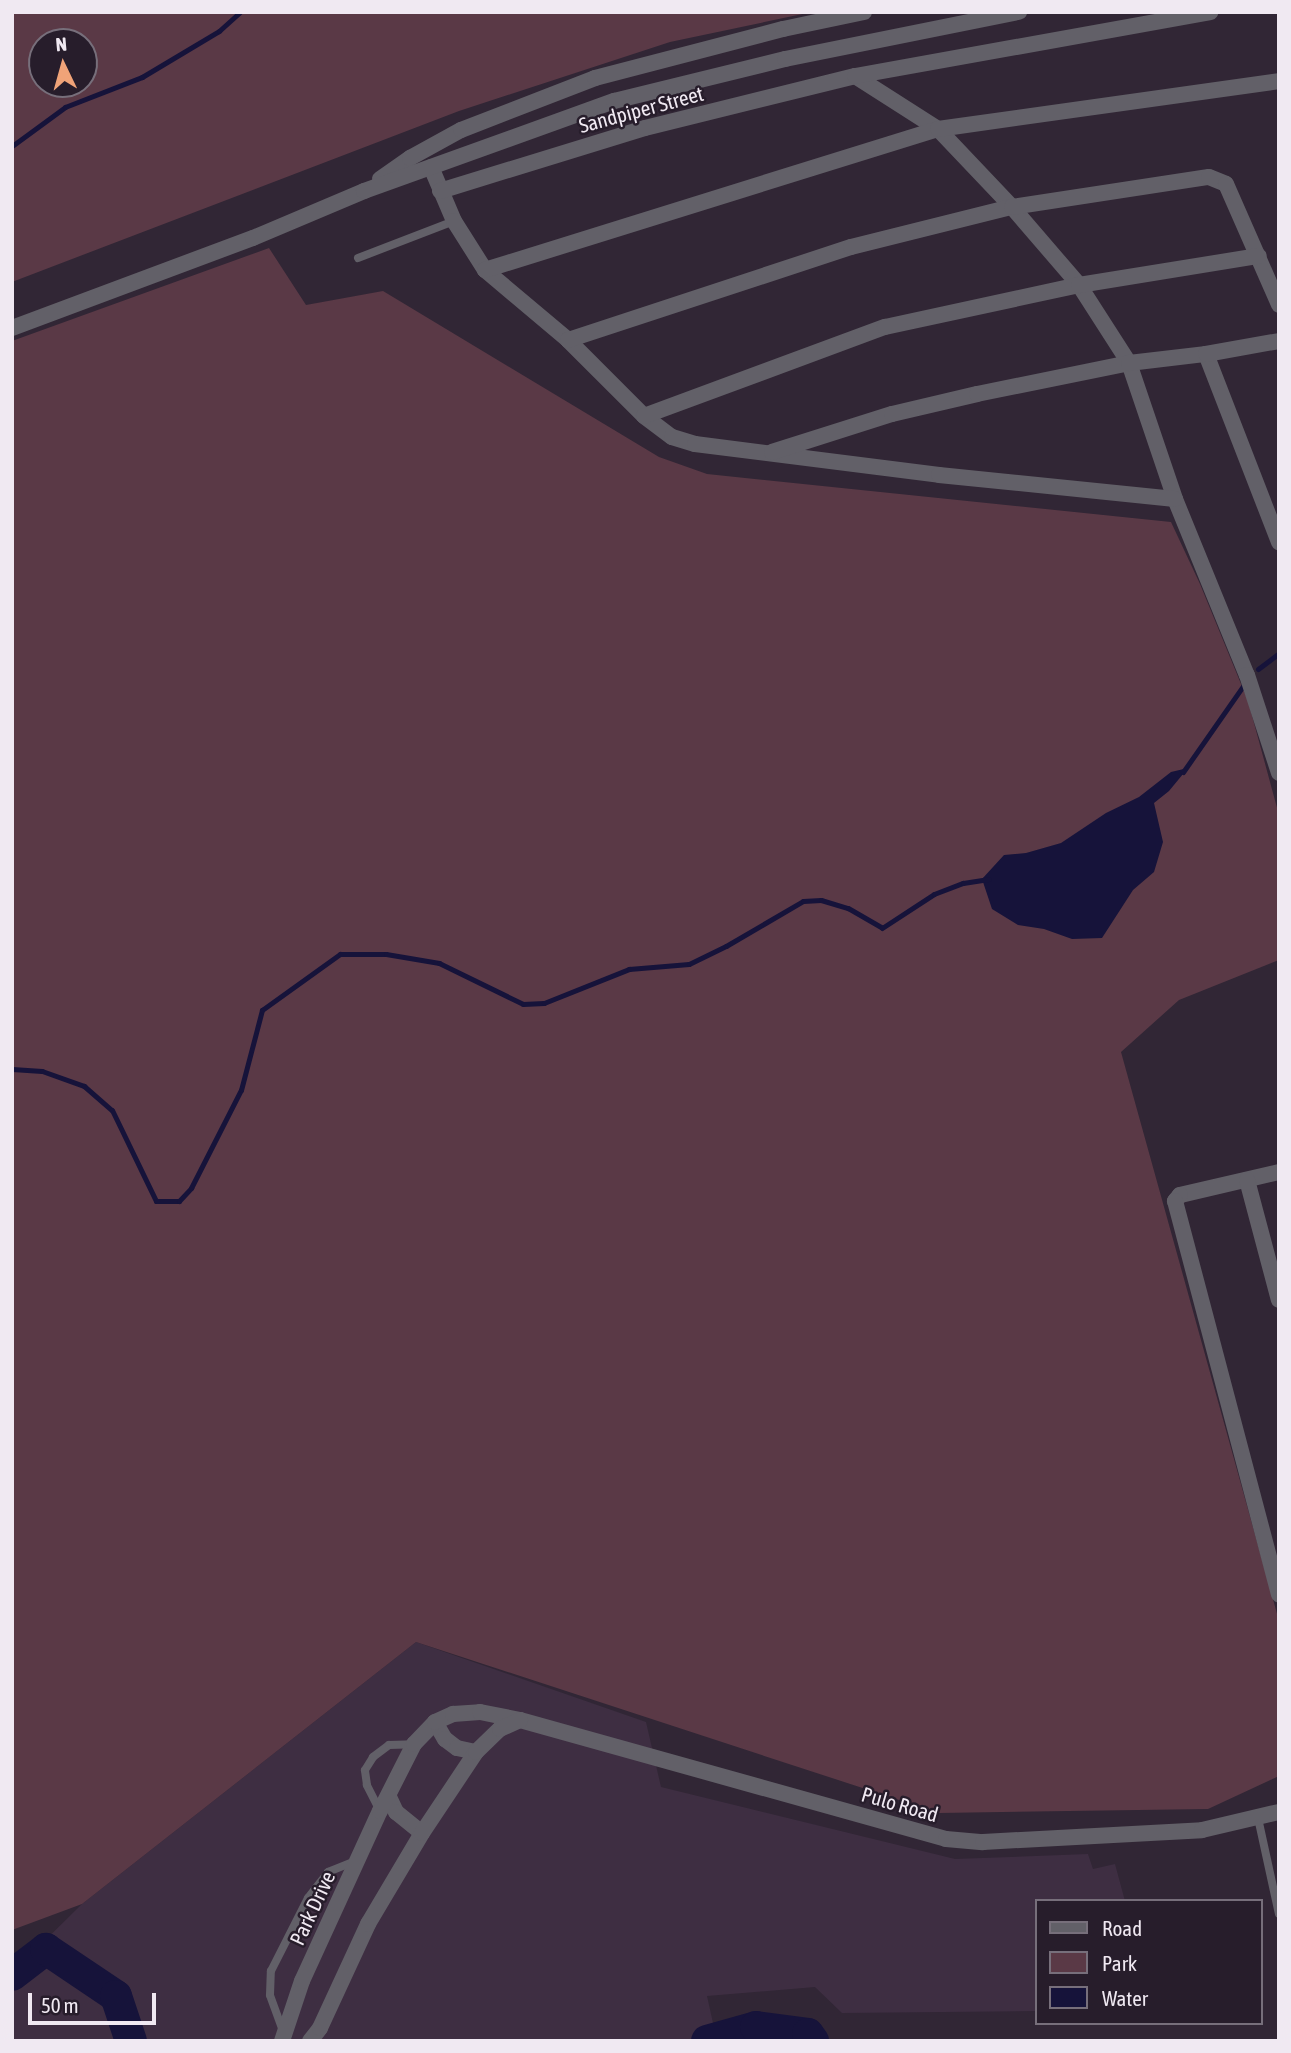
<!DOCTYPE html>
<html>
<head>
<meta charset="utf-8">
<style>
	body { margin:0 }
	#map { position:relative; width:1291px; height:2053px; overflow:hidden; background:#312635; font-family:"Asap Condensed",sans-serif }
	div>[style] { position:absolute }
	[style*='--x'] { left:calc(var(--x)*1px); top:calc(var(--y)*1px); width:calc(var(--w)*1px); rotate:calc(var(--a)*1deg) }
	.built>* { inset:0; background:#3e2e42 }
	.green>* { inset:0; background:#5a3946 }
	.water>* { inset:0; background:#16133a }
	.stream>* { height:5px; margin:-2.5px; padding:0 2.5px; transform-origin:2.5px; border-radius:2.5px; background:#16133a }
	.river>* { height:32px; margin:-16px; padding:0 16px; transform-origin:16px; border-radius:16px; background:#16133a }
	.lane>* { height:8px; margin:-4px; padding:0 4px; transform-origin:4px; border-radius:4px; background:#626068 }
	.street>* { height:16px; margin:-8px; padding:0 8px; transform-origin:8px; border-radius:8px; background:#626068 }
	span { translate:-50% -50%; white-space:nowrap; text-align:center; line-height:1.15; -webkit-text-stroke:5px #271d2b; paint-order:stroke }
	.street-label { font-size:21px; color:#f0e9f2 }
	.frame { position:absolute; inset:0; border:14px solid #f0e9f2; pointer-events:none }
	.legend { position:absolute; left:1035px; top:1899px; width:228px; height:126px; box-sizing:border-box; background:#271d2b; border:2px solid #776f7b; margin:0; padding:9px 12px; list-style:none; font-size:21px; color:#f0e9f2 }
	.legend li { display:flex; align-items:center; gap:14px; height:35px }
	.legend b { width:35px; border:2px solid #776f7b }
	.north { position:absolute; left:28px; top:28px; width:70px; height:70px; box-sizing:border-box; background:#271d2b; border:2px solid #776f7b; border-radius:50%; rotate:355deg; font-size:19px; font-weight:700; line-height:28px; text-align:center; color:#f0e9f2 }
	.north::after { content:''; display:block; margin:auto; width:24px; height:32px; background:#f0a378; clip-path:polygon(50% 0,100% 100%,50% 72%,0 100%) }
	.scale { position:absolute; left:28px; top:1993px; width:128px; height:32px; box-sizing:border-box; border:4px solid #f0e9f2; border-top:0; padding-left:9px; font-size:21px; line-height:24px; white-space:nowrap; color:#f0e9f2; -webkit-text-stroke:5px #271d2b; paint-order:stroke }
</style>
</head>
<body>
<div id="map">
	<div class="built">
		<i style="clip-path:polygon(416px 1642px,646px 1722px,661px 1787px,955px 1859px,1088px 1854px,1093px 1869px,1115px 1864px,1125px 1901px,1037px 1901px,1037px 2011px,842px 2013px,815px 1987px,707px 1996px,717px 2041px,12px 2041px,12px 1973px,82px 1904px)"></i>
	</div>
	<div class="green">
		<i style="clip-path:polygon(evenodd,12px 12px,812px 12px,670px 42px,459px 111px,12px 282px,12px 12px,42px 42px,84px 42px,84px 84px,42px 84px,42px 42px)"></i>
		<i style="clip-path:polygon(269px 248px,306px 305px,383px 291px,659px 457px,707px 474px,1171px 522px,1200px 584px,1248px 701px,1279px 815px,1279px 960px,1179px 1000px,1121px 1052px,1279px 1621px,1279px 1776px,1208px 1809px,939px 1813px,416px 1642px,82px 1904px,12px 1930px,12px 341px)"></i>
	</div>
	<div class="water">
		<i style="clip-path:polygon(1188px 768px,1169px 791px,1154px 803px,1163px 842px,1154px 872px,1133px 890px,1102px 938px,1072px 939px,1044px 929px,1018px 925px,992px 909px,982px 879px,1004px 855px,1026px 853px,1061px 843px,1106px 813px,1139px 797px,1171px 772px)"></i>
	</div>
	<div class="stream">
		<i style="--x:12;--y:146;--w:66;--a:-36.3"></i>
		<i style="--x:65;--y:107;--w:83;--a:-21.3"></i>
		<i style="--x:142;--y:77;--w:90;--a:-30.9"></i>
		<i style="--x:219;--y:31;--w:28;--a:-42"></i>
		<i style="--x:1258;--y:669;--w:26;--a:-37"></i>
		<i style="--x:1183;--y:772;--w:105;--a:-55.1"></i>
		<i style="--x:12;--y:1069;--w:30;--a:4"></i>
		<i style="--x:42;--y:1071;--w:45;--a:19.7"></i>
		<i style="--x:84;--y:1086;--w:37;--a:41"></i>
		<i style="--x:112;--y:1110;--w:101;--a:64.2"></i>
		<i style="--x:156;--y:1201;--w:23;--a:0"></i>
		<i style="--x:179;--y:1201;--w:18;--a:-47"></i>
		<i style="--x:191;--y:1188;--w:110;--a:-63"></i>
		<i style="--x:241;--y:1090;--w:83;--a:-75.3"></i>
		<i style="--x:262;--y:1010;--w:96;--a:-35.7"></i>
		<i style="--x:340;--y:954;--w:46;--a:0"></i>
		<i style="--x:386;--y:954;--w:54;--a:9.6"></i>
		<i style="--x:439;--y:963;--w:93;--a:26"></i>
		<i style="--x:523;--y:1004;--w:21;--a:-3"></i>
		<i style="--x:544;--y:1003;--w:92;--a:-21.8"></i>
		<i style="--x:629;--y:969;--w:60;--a:-4.8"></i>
		<i style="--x:689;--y:964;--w:41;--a:-25.9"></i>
		<i style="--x:726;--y:946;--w:89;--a:-30.3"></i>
		<i style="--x:803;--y:901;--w:18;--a:-3"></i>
		<i style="--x:821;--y:900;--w:28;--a:17"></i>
		<i style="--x:848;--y:908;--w:39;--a:30"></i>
		<i style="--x:882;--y:928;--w:62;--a:-33.2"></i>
		<i style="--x:934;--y:894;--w:31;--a:-21"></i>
		<i style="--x:963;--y:883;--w:26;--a:-9"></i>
	</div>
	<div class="river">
		<i style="--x:12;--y:1975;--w:43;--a:-37.4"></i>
		<i style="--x:46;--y:1949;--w:84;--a:33.9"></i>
		<i style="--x:116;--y:1996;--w:47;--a:71.6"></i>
		<i style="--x:707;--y:2041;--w:51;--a:-15.9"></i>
		<i style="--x:756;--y:2027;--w:52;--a:7.7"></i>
		<i style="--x:808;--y:2034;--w:9;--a:54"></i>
	</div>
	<div class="lane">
		<i style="--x:358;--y:258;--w:103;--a:-21.1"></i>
		<i style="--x:380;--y:1811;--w:29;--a:-117"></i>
		<i style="--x:367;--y:1785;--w:15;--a:-98"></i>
		<i style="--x:365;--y:1770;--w:15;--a:-58"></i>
		<i style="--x:373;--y:1757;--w:20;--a:-37"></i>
		<i style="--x:389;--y:1745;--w:25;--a:-2"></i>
		<i style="--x:1258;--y:1818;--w:98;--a:77.7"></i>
		<i style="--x:283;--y:2031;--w:38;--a:-110"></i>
		<i style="--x:270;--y:1995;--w:24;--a:-88"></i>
		<i style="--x:271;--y:1971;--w:82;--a:-63.1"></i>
		<i style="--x:308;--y:1898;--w:33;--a:-52"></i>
		<i style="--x:328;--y:1872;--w:29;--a:-22"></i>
	</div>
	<div class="street">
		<i style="--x:855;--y:76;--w:98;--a:32.6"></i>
		<i style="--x:938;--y:129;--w:108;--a:46.5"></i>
		<i style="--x:1012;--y:207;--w:103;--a:49.3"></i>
		<i style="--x:1079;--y:285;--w:93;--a:57.3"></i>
		<i style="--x:1129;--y:363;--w:144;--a:71.3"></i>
		<i style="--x:1175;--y:499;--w:190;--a:67.8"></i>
		<i style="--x:1247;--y:675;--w:103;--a:71.9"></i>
		<i style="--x:431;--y:167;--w:59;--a:66.9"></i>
		<i style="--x:454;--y:221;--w:58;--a:57.7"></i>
		<i style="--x:485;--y:270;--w:109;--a:40.1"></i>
		<i style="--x:568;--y:340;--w:107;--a:45"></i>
		<i style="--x:644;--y:416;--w:35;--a:37"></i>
		<i style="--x:672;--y:437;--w:24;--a:17"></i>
		<i style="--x:695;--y:444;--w:246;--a:7.2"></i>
		<i style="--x:939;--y:475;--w:237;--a:5.8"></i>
		<i style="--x:380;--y:179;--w:37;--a:-35"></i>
		<i style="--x:410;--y:158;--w:58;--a:-28.8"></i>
		<i style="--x:461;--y:130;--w:144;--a:-21.2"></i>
		<i style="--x:595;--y:78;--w:194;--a:-14.6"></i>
		<i style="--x:783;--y:29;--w:83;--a:-11.9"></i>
		<i style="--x:440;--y:191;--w:214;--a:-17.1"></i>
		<i style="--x:645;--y:128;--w:216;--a:-13.9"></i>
		<i style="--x:855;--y:76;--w:361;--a:-10.2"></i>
		<i style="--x:485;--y:270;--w:474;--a:-17.3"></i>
		<i style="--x:938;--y:129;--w:344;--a:-8"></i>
		<i style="--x:12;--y:328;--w:257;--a:-20.5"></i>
		<i style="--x:253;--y:238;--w:121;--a:-22.9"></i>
		<i style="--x:364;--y:191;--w:266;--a:-19.8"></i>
		<i style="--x:614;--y:101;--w:176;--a:-13.8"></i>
		<i style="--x:785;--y:59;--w:239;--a:-11.4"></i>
		<i style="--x:568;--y:340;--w:298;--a:-18.2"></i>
		<i style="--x:851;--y:247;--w:166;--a:-14"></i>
		<i style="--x:1012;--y:207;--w:199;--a:-8.7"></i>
		<i style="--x:1209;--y:177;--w:18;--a:22"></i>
		<i style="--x:1226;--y:184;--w:132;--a:66.3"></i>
		<i style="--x:1206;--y:354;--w:202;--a:68.8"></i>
		<i style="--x:644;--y:416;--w:257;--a:-20.3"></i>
		<i style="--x:885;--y:327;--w:198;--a:-12.2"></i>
		<i style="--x:1079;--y:285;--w:182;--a:-9.2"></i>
		<i style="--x:772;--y:452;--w:126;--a:-17.6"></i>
		<i style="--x:892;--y:414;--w:87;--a:-13.2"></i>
		<i style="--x:977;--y:394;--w:155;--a:-11.5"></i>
		<i style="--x:1129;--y:363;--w:78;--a:-6.7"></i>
		<i style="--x:1206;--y:354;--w:74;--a:-10.1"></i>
		<i style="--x:1279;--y:1172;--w:102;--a:166.9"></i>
		<i style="--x:1180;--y:1195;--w:8;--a:130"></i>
		<i style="--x:1175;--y:1201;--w:407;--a:75.2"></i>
		<i style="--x:1247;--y:1180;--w:124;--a:75.1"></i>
		<i style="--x:435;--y:1722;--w:20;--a:60"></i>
		<i style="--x:445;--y:1739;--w:15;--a:37"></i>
		<i style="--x:457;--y:1748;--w:19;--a:12"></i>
		<i style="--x:389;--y:1797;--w:17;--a:65"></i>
		<i style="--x:396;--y:1812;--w:33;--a:39"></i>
		<i style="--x:282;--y:2041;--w:63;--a:-71.6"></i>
		<i style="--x:302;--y:1981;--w:187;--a:-65.4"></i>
		<i style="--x:380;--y:1811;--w:75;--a:-63.1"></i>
		<i style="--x:414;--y:1744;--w:30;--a:-46"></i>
		<i style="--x:435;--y:1722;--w:20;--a:-24"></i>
		<i style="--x:453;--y:1714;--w:27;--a:-4"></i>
		<i style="--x:480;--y:1712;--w:41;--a:11.3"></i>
		<i style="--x:520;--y:1720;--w:442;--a:15.6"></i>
		<i style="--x:946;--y:1839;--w:37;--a:5"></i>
		<i style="--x:983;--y:1842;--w:219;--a:-3.1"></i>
		<i style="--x:1202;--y:1830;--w:79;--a:-13.2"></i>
		<i style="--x:310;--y:2041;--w:16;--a:-52"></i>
		<i style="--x:320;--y:2028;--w:115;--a:-65.2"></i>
		<i style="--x:368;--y:1924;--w:106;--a:-59.3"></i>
		<i style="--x:422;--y:1833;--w:97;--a:-56.3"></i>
		<i style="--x:476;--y:1752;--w:33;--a:-44"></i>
		<i style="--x:500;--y:1729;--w:22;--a:-24"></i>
	</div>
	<div class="street-label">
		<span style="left:641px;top:109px;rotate:-15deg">Sandpiper Street</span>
		<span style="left:900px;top:1804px;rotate:16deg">Pulo Road</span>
		<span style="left:312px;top:1908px;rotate:-65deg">Park Drive</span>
	</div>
	<div class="frame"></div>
	<ul class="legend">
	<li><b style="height:9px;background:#626068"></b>Road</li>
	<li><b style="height:19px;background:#5a3946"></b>Park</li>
	<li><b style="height:19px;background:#16133a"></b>Water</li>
	</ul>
	<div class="north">N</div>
	<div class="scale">50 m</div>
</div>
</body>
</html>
